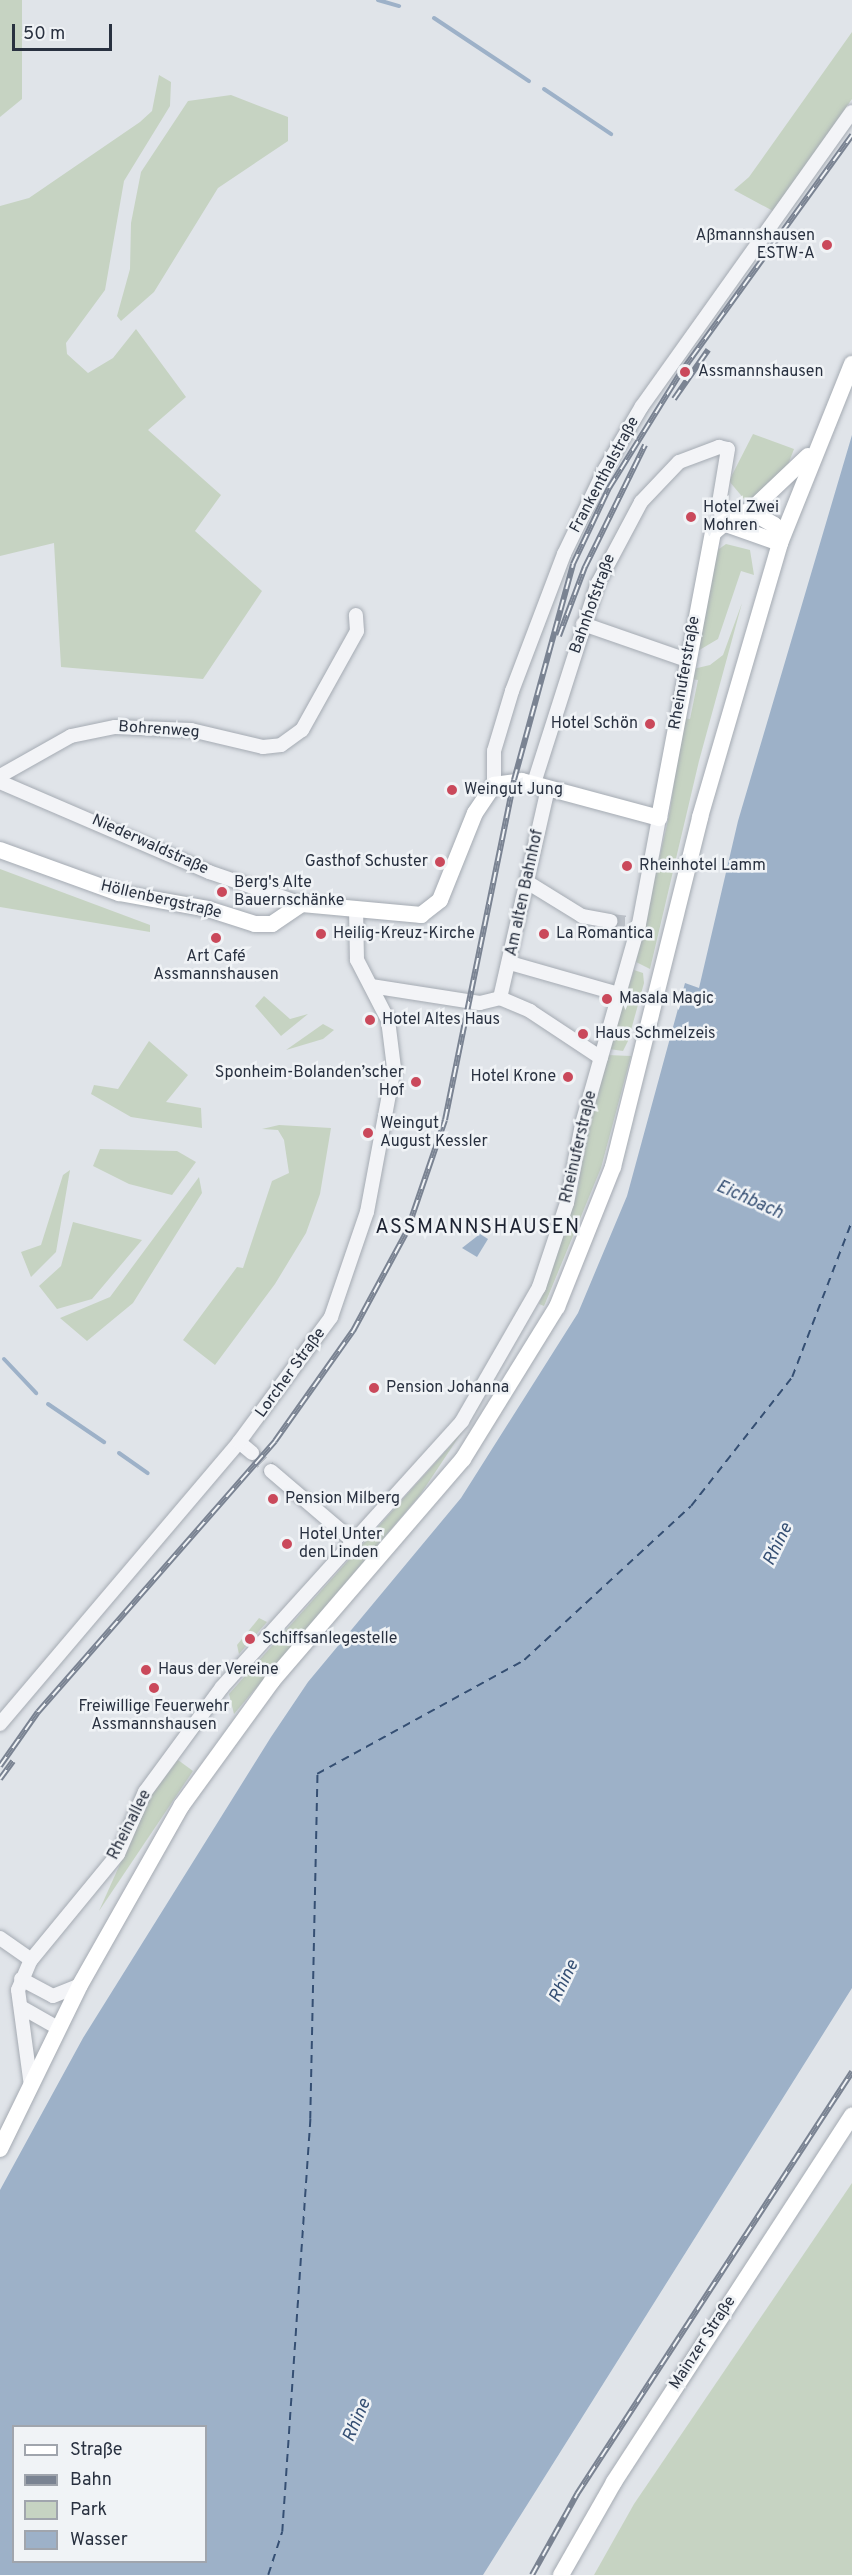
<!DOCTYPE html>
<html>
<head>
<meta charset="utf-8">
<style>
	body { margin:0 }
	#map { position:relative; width:852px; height:2575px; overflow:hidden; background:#e0e4e9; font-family:Overpass,sans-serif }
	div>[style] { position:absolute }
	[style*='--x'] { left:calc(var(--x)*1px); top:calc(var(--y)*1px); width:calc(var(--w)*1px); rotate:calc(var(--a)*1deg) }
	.green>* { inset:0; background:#c6d3c2 }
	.water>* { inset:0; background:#9db1c8 }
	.stream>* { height:4px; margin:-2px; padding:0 2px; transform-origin:2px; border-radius:2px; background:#9db1c8 }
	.ferry>* { height:1.5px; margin-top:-0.75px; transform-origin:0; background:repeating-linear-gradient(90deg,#354f73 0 8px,transparent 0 14px) }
	.minor-tunnel>* { height:14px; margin-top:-7px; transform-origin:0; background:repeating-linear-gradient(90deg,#bbc0c7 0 14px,transparent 0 21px) }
	.roads { filter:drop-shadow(0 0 2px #a5abb3) drop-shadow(0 0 2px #a5abb3) }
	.minor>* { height:14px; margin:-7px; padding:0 7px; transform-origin:7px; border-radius:7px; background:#f3f4f7 }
	.major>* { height:16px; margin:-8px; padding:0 8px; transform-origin:8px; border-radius:8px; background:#fff }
	.rail>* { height:6px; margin-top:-3px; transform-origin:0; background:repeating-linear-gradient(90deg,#f0f3f6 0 11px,#7a8392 0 22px); box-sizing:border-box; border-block:2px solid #7a8392 }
	.dots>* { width:16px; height:16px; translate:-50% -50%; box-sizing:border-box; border:3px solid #f0f3f6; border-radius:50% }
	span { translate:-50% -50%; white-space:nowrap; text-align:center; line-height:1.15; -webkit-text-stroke:5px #f0f3f6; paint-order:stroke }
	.poi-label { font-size:16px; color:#293140 }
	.right { translate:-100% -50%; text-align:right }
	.left { translate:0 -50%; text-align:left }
	.street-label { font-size:16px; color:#293140 }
	.water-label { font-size:18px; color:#354f73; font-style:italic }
	.quarter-label { font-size:20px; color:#1c2231; letter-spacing:1.5px }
	.legend { position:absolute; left:12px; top:2425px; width:195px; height:138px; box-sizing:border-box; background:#f0f3f6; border:2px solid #a0a5ad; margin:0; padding:8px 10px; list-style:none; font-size:18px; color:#293140 }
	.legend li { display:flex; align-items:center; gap:12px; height:30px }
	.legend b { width:30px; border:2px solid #a0a5ad }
	.scale { position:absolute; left:12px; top:24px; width:100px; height:27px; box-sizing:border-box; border:3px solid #293140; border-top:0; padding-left:8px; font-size:18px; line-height:21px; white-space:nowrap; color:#293140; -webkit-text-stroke:4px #f0f3f6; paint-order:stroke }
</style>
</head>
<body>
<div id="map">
	<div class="green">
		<i style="clip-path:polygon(0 0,22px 0,22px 99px,0 117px)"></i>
		<i style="clip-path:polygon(852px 32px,852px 99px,773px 211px,734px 190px,749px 177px)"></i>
		<i style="clip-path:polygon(159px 75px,171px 82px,170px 106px,124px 181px,105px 290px,66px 343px,67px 354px,88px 373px,113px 358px,136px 329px,186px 397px,148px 430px,221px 495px,195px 531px,262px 591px,203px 679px,61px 667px,54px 543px,0 556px,0 206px,29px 198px,140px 122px,152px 111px)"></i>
		<i style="clip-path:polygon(231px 95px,288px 117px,288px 141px,218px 188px,154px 292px,121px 321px,117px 316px,130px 269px,131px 223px,141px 172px,188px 101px)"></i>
		<i style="clip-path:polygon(753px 434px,794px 449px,786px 470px,753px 500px,745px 500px,729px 481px)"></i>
		<i style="clip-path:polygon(726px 544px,750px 550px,754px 575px,741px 571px,718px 639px,696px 652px,715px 552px)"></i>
		<i style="clip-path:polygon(742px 603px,699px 761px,650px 969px,636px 962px,670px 811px,683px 718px,690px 719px,698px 680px,691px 679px,693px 669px,710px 665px,723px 655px)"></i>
		<i style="clip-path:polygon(0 869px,150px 925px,150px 932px,0 907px)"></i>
		<i style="clip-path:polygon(634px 970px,643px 973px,644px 983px,628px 1041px,623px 1051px,609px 1049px)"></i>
		<i style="clip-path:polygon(264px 996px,290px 1019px,308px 1014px,281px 1036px,255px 1006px)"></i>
		<i style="clip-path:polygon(323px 1024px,334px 1030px,323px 1039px,286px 1050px)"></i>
		<i style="clip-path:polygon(149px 1041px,188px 1075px,166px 1102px,201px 1108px,202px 1128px,131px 1117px,91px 1094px,94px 1085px,118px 1089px)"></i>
		<i style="clip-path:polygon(607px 1055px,631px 1056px,601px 1168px,544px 1306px,539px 1304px,577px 1194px,587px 1129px)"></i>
		<i style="clip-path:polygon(279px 1125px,331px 1128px,320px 1194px,306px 1233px,275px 1284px,215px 1365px,183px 1340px,237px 1267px,243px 1268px,272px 1181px,289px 1173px,284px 1140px,278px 1130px,262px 1129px)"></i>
		<i style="clip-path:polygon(100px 1149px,177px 1151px,196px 1162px,172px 1195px,129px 1184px,93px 1166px)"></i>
		<i style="clip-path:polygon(70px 1170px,56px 1252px,31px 1277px,21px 1252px,41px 1245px,63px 1175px)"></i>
		<i style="clip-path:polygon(199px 1177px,202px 1193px,133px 1303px,87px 1341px,60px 1318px,110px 1297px)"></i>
		<i style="clip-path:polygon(73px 1222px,142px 1240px,92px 1299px,57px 1309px,39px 1286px,61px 1266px)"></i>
		<i style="clip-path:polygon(484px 1399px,420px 1495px,234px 1714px,229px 1694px,452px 1444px)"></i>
		<i style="clip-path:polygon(259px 1618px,267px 1622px,239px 1654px,237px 1645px)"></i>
		<i style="clip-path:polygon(178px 1760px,193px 1771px,99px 1911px,150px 1797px)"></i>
		<i style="clip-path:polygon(852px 2183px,852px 2575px,594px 2575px,634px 2504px)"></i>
	</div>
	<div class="water">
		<i style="clip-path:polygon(evenodd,852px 435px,852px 1988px,483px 2575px,0 2575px,0 2190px,83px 2038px,271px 1737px,308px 1682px,461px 1498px,578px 1313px,627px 1196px,685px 983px,699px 988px,738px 821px,852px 435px,206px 2426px,206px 2562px,14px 2562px,14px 2426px,206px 2426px)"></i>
		<i style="clip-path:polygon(480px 1234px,488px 1239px,477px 1257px,462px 1248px)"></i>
	</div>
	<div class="stream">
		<i style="--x:378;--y:0;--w:22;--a:16"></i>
		<i style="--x:434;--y:18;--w:114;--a:33.6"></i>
		<i style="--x:544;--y:89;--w:81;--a:33.9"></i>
		<i style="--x:4;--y:1359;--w:47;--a:46.7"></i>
		<i style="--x:48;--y:1404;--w:68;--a:34.2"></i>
		<i style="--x:119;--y:1453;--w:35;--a:35"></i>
	</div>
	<div class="ferry">
		<i style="--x:268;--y:2575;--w:45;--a:-72"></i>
		<i style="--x:282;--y:2532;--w:414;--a:-86.1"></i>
		<i style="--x:310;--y:2119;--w:345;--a:-88.8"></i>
		<i style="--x:317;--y:1774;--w:236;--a:-28.8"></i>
		<i style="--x:524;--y:1660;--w:227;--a:-42.7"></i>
		<i style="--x:691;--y:1506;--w:164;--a:-51.9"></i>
		<i style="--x:792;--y:1377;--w:167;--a:-69"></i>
	</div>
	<div class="minor-tunnel">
		<i style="--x:611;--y:921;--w:18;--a:6"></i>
		<i style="--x:252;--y:1453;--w:26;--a:43"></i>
	</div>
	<div class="roads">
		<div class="minor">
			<i style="--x:583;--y:624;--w:110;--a:19.1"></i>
			<i style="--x:0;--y:776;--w:81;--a:-29.4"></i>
			<i style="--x:71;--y:736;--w:45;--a:-11.6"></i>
			<i style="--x:115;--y:727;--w:76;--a:2.3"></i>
			<i style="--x:191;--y:730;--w:74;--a:13.3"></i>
			<i style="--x:263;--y:747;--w:18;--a:-6"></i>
			<i style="--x:281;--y:745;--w:26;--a:-36"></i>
			<i style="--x:302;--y:730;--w:113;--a:-60.9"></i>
			<i style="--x:357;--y:631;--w:16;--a:-94"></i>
			<i style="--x:0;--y:782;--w:228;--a:23.3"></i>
			<i style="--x:209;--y:872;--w:98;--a:19"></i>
			<i style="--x:534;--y:783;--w:210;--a:-72.3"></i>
			<i style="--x:598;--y:583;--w:92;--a:-62"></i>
			<i style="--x:641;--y:502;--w:55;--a:-46.5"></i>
			<i style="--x:679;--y:462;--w:43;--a:-20.6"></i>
			<i style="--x:719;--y:447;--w:9;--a:13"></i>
			<i style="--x:728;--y:449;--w:55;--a:99.5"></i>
			<i style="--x:719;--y:503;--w:20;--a:79"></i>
			<i style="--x:494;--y:785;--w:34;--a:-90"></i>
			<i style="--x:494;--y:751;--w:63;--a:-73.3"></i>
			<i style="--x:512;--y:691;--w:147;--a:-69.2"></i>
			<i style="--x:564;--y:554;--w:94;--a:-64.2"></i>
			<i style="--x:605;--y:469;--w:73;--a:-59.6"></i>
			<i style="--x:642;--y:406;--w:361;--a:-54.5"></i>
			<i style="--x:527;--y:882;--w:65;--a:31.7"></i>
			<i style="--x:582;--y:916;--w:29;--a:10"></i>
			<i style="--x:510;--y:963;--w:113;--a:15.9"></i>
			<i style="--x:371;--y:986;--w:110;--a:8.9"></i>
			<i style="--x:480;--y:1003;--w:21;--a:-14"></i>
			<i style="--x:500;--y:998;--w:33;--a:23"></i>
			<i style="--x:530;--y:1011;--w:85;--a:33.5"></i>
			<i style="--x:500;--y:998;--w:215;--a:-77.1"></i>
			<i style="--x:239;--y:1442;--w:17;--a:40"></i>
			<i style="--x:271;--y:1471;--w:108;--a:40.5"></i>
			<i style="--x:0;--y:1724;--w:370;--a:-49.7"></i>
			<i style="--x:239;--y:1442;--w:155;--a:-53.6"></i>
			<i style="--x:331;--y:1317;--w:111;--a:-71.1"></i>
			<i style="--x:367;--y:1212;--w:147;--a:-79.4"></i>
			<i style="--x:394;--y:1068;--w:48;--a:-97.1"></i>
			<i style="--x:388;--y:1020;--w:68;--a:-117.3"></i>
			<i style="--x:357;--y:960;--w:51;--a:-91.1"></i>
			<i style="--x:0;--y:1938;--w:38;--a:35"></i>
			<i style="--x:21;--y:1979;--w:36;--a:28"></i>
			<i style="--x:53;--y:1996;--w:29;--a:-22"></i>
			<i style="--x:21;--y:2007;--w:43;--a:29.6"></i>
			<i style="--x:31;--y:2086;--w:97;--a:-97.7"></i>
			<i style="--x:18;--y:1990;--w:33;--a:-67"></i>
			<i style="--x:31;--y:1960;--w:137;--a:-50.6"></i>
			<i style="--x:118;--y:1854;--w:68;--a:-66.5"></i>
			<i style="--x:145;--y:1792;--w:130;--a:-53.7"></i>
			<i style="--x:222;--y:1687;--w:358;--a:-47.9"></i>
			<i style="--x:462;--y:1421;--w:155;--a:-60.1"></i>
			<i style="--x:539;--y:1287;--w:89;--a:-71.6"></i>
			<i style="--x:567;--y:1203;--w:80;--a:-79.2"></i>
			<i style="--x:582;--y:1124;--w:208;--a:-74.1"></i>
			<i style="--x:639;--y:924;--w:108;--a:-79.3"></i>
		</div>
		<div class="major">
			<i style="--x:750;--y:511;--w:80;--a:-43.5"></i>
			<i style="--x:723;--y:523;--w:60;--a:19.3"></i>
			<i style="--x:0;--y:850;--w:127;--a:19.9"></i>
			<i style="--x:119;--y:893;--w:90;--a:10.2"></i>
			<i style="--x:208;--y:909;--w:49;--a:17.7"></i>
			<i style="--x:255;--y:924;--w:17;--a:0"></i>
			<i style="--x:272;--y:924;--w:36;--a:-34"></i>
			<i style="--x:302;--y:904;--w:120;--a:5.3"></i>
			<i style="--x:421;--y:915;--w:24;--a:-38"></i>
			<i style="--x:440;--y:900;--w:94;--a:-68.1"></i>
			<i style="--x:475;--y:813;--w:34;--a:-56"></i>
			<i style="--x:494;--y:785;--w:28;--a:-8"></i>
			<i style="--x:522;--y:781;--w:142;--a:15.1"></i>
			<i style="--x:659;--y:818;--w:290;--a:-79.3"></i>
			<i style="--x:713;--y:533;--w:28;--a:-41"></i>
			<i style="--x:734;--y:515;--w:16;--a:-14"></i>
			<i style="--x:750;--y:511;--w:28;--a:30"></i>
			<i style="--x:774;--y:525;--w:19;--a:72"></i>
			<i style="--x:0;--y:2149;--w:182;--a:-64"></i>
			<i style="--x:80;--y:1985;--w:207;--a:-60.5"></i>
			<i style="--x:182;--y:1805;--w:153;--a:-54"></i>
			<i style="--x:272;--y:1681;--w:293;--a:-49.3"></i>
			<i style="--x:463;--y:1459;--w:179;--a:-58.3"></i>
			<i style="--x:557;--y:1307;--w:151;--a:-68.2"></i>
			<i style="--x:613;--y:1167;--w:361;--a:-76"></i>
			<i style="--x:700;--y:817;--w:285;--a:-73.7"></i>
			<i style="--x:780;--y:543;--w:193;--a:-68.1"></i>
			<i style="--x:561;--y:2575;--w:107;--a:-60.3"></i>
			<i style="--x:614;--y:2482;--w:437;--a:-57"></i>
		</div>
	</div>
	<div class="rail">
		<i style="--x:674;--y:399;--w:60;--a:-55.2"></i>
		<i style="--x:559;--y:636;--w:74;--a:-69.4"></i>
		<i style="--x:585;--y:567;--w:136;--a:-63.8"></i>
		<i style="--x:0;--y:1766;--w:66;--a:-54.9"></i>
		<i style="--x:38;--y:1712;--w:360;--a:-48.8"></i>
		<i style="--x:275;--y:1441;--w:135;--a:-54.7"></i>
		<i style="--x:353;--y:1331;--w:114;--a:-61.6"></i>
		<i style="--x:407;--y:1231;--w:117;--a:-71.1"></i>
		<i style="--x:445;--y:1120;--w:347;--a:-78.5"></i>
		<i style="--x:514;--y:780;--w:224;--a:-74.7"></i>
		<i style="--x:573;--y:564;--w:84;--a:-64.7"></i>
		<i style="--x:609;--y:488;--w:133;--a:-58.2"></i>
		<i style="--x:679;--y:375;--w:296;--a:-54.2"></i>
		<i style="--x:0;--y:1779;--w:22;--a:-54"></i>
		<i style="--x:532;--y:2575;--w:93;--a:-60.9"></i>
		<i style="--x:577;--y:2494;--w:504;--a:-56.91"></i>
	</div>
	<div class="dots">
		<i style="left:827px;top:245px;background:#ca495b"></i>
		<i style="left:685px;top:372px;background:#ca495b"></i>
		<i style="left:691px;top:517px;background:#ca495b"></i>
		<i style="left:650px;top:724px;background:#ca495b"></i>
		<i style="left:452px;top:790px;background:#ca495b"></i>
		<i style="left:440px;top:862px;background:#ca495b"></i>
		<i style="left:627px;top:866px;background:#ca495b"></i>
		<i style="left:222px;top:892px;background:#ca495b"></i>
		<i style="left:321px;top:934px;background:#ca495b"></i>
		<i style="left:544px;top:934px;background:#ca495b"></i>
		<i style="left:216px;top:938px;background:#ca495b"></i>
		<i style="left:607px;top:999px;background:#ca495b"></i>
		<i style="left:370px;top:1020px;background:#ca495b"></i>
		<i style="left:583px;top:1034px;background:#ca495b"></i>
		<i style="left:568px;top:1077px;background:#ca495b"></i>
		<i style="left:416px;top:1082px;background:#ca495b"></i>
		<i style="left:368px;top:1133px;background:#ca495b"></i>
		<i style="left:374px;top:1388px;background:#ca495b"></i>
		<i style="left:273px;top:1499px;background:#ca495b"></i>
		<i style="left:287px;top:1544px;background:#ca495b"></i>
		<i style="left:250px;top:1639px;background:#ca495b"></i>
		<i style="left:146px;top:1670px;background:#ca495b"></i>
		<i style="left:154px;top:1688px;background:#ca495b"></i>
	</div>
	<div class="poi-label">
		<span class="right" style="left:815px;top:245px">Aßmannshausen<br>ESTW-A</span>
		<span class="left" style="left:698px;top:372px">Assmannshausen</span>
		<span class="left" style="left:703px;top:517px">Hotel Zwei<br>Mohren</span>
		<span class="right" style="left:638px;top:724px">Hotel Schön</span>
		<span class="left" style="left:464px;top:790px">Weingut Jung</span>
		<span class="right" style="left:428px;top:862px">Gasthof Schuster</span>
		<span class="left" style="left:639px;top:866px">Rheinhotel Lamm</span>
		<span class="left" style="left:234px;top:892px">Berg's Alte<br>Bauernschänke</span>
		<span class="left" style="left:333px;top:934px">Heilig-Kreuz-Kirche</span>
		<span class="left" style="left:556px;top:934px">La Romantica</span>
		<span style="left:216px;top:966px">Art Café<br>Assmannshausen</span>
		<span class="left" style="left:619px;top:999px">Masala Magic</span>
		<span class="left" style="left:382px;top:1020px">Hotel Altes Haus</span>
		<span class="left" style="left:595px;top:1034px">Haus Schmelzeis</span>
		<span class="right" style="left:404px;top:1082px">Sponheim-Bolanden’scher<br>Hof</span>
		<span class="right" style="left:556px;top:1077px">Hotel Krone</span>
		<span class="left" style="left:380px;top:1133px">Weingut<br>August Kessler</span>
		<span class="left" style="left:386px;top:1388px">Pension Johanna</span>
		<span class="left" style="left:285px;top:1499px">Pension Milberg</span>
		<span class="left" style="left:299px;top:1544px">Hotel Unter<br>den Linden</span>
		<span class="left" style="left:262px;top:1639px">Schiffsanlegestelle</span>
		<span class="left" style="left:158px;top:1670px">Haus der Vereine</span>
		<span style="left:154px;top:1716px">Freiwillige Feuerwehr<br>Assmannshausen</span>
	</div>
	<div class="street-label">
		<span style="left:605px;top:475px;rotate:-62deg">Frankenthalstraße</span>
		<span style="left:593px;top:604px;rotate:-70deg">Bahnhofstraße</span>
		<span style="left:685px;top:673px;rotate:-80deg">Rheinuferstraße</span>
		<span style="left:159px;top:730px;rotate:4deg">Bohrenweg</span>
		<span style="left:150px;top:845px;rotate:24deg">Niederwaldstraße</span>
		<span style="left:525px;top:893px;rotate:-78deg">Am alten Bahnhof</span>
		<span style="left:161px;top:900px;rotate:13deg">Höllenbergstraße</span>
		<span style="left:579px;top:1147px;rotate:-77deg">Rheinuferstraße</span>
		<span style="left:291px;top:1373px;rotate:-54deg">Lorcher Straße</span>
		<span style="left:130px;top:1825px;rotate:-63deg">Rheinallee</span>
		<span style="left:703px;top:2343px;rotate:-57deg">Mainzer Straße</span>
	</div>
	<div class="water-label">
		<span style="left:749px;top:1201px;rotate:24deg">Eichbach</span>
		<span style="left:779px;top:1545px;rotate:-64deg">Rhine</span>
		<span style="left:565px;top:1982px;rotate:-64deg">Rhine</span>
		<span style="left:358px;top:2421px;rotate:-67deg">Rhine</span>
	</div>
	<div class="quarter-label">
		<span style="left:478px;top:1228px">ASSMANNSHAUSEN</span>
	</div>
	<ul class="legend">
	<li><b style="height:8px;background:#fff"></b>Straße</li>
	<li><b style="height:8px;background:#7a8392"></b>Bahn</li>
	<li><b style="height:16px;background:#c6d3c2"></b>Park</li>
	<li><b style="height:16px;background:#9db1c8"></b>Wasser</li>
	</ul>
	<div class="scale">50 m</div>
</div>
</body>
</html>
